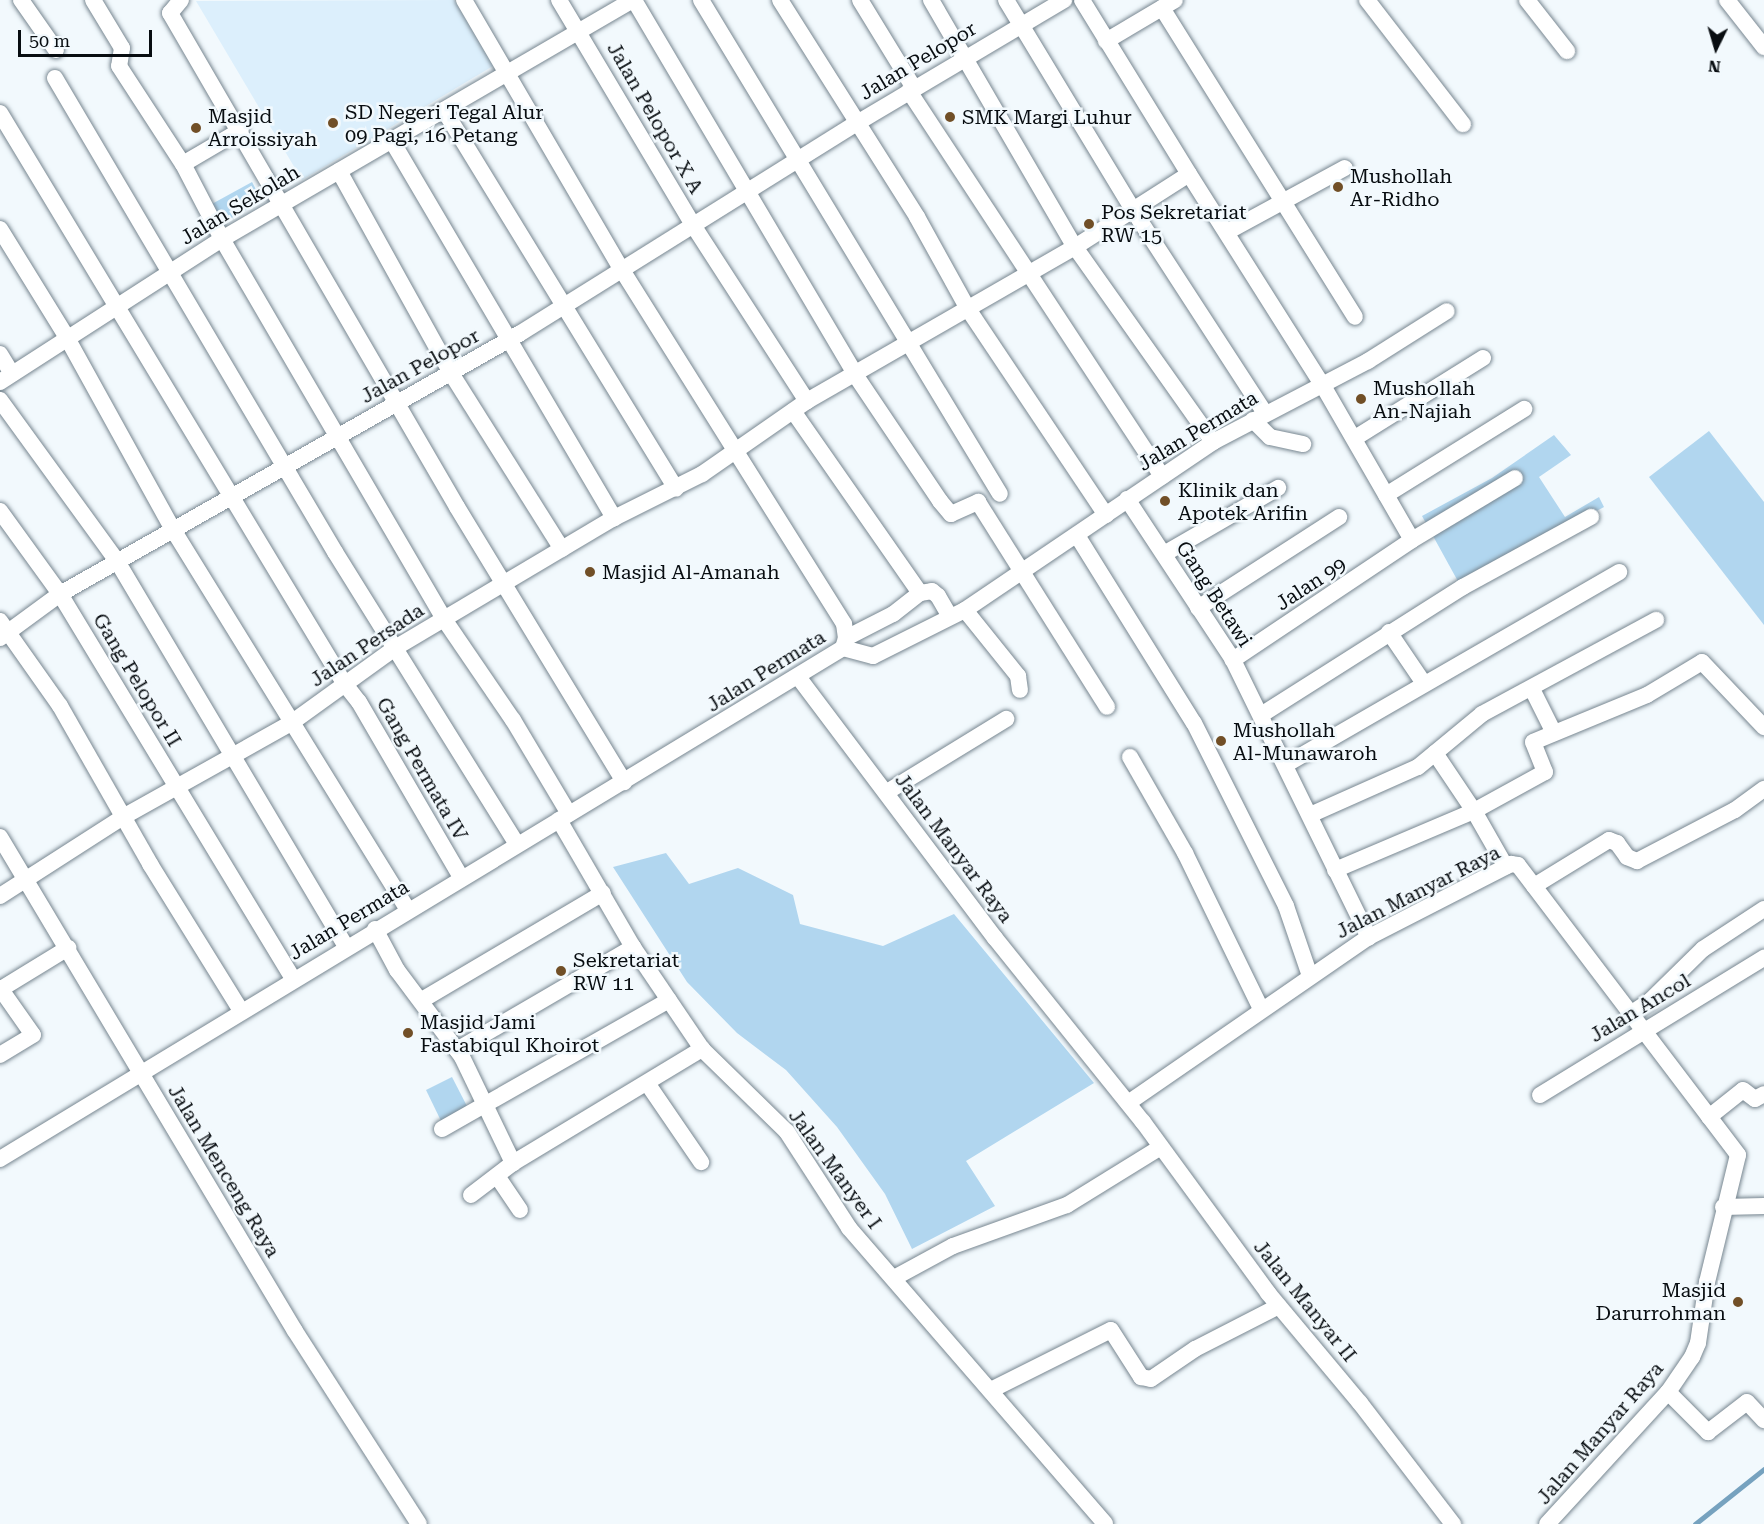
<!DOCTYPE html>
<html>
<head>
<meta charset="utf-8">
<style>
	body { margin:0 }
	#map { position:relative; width:1764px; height:1524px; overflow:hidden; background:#f2f9fd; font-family:"Roboto Serif",serif }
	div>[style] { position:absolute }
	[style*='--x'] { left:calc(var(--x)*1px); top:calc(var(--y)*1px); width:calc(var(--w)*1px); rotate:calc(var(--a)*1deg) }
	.built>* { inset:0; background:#dceffc }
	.green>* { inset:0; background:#b1d6ef }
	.stream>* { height:5px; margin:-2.5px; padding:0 2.5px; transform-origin:2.5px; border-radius:2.5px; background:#76a2bf }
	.roads { filter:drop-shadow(0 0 2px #778690) drop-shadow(0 0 2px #778690) }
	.minor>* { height:16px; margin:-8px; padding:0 8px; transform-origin:8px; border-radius:8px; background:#fff }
	.dots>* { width:16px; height:16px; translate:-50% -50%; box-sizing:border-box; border:3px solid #f2f9fd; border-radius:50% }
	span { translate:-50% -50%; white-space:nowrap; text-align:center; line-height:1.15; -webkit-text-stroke:5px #f2f9fd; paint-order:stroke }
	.street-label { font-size:20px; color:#080d11 }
	.poi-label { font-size:20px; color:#080d11 }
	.left { translate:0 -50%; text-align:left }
	.right { translate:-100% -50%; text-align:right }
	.north { position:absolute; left:1686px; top:18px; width:60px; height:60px; -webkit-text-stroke:4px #f2f9fd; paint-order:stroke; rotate:185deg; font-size:16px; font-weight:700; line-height:24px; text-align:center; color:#080d11 }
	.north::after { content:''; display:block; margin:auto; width:21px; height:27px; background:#080d11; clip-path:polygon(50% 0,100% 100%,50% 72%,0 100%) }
	.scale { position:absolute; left:18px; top:30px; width:134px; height:27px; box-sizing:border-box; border:3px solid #080d11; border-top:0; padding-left:8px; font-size:18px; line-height:21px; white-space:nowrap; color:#080d11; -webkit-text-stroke:4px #f2f9fd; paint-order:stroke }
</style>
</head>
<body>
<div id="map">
	<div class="built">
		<i style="clip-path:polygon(454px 0,493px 66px,302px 180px,196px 1px)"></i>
	</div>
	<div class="green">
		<i style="clip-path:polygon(252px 182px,262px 201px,221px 224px,210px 205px)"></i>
		<i style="clip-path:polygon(1709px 431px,1764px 502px,1764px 625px,1649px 477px)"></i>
		<i style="clip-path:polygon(1554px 435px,1571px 455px,1539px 477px,1565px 517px,1599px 497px,1604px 507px,1460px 585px,1422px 516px,1492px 478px)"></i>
		<i style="clip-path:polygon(666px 853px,689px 884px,738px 868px,793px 895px,800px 924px,883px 946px,954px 914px,1094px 1083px,966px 1161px,995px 1206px,912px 1249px,885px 1194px,837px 1127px,786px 1070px,737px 1033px,687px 982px,613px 867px)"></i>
		<i style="clip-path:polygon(452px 1077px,470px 1112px,443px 1125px,426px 1090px)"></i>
	</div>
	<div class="stream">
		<i style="--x:1695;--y:1524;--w:88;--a:-38.6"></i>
	</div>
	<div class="roads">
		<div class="minor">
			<i style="--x:21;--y:0;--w:61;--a:55"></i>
			<i style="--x:93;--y:0;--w:56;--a:58.9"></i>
			<i style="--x:122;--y:48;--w:18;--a:99"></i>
			<i style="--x:119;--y:66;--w:117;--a:56.9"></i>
			<i style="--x:183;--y:164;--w:67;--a:-30.4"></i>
			<i style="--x:181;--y:0;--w:17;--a:130"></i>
			<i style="--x:170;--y:13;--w:571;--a:59.84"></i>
			<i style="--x:457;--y:507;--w:322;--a:58.7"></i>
			<i style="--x:464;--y:0;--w:313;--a:59.7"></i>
			<i style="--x:622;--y:270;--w:418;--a:57.9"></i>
			<i style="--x:844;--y:624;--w:14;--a:82"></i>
			<i style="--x:846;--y:638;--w:10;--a:107"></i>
			<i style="--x:559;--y:0;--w:262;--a:59.2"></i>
			<i style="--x:693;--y:225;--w:210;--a:57.1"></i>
			<i style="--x:634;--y:0;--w:437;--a:59.4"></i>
			<i style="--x:856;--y:376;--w:151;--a:56.1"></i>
			<i style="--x:940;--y:501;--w:17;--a:50"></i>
			<i style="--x:951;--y:514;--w:30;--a:-24"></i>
			<i style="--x:978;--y:502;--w:242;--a:57.8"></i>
			<i style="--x:701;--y:0;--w:577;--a:58.82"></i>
			<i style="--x:780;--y:0;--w:257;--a:57.7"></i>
			<i style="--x:917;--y:217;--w:105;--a:61"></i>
			<i style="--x:968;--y:309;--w:248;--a:56.2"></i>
			<i style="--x:860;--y:0;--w:103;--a:58.5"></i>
			<i style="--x:931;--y:0;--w:286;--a:59.8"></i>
			<i style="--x:1075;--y:247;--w:239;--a:54.7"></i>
			<i style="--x:1006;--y:0;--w:245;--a:58.8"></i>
			<i style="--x:1133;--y:210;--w:242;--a:57"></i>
			<i style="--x:1367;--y:0;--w:157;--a:52.3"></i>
			<i style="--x:1527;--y:0;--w:65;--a:51.9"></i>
			<i style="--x:1727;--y:0;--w:60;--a:51.8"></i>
			<i style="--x:1162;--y:8;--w:364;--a:58"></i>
			<i style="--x:1106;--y:41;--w:80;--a:-30.7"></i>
			<i style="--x:55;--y:78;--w:551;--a:59.43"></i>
			<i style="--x:335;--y:552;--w:344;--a:58.1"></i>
			<i style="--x:909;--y:91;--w:461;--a:56.7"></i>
			<i style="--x:444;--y:110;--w:444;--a:58.5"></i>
			<i style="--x:0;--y:113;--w:666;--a:58.89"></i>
			<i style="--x:344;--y:683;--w:24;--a:52"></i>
			<i style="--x:359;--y:702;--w:203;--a:59.8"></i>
			<i style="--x:392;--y:141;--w:438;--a:59.5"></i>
			<i style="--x:183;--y:164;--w:85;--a:62.5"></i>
			<i style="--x:222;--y:239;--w:440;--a:59.7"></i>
			<i style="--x:444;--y:619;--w:122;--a:55.7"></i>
			<i style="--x:513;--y:720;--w:109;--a:59.2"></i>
			<i style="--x:339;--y:171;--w:231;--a:61"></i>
			<i style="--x:451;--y:373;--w:208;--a:57.8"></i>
			<i style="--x:1189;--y:174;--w:249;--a:57.7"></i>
			<i style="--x:1322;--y:384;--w:180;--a:60"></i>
			<i style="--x:1412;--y:540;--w:216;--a:146.2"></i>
			<i style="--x:0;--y:229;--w:126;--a:58.3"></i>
			<i style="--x:66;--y:336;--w:219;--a:61.1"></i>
			<i style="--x:172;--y:528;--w:448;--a:58.3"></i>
			<i style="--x:1227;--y:232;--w:134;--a:-28.5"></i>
			<i style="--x:0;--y:354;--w:23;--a:59"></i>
			<i style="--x:0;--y:382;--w:264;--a:-32.8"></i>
			<i style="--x:222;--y:239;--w:475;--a:-30.2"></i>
			<i style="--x:0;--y:400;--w:199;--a:54"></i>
			<i style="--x:117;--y:561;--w:448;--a:59.3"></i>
			<i style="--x:793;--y:411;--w:222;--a:55.1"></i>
			<i style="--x:920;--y:593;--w:34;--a:142"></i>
			<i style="--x:893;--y:614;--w:53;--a:152.9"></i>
			<i style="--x:1253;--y:420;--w:24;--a:45"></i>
			<i style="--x:1270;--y:437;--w:34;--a:12"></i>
			<i style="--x:1355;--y:438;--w:151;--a:-32"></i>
			<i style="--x:1386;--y:495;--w:163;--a:-31.9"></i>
			<i style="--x:1127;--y:499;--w:193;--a:56.6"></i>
			<i style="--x:1233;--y:660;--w:309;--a:63.9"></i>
			<i style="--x:0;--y:511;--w:102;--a:54.1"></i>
			<i style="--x:60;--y:594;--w:450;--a:58.8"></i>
			<i style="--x:1078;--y:537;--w:219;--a:58.1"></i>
			<i style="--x:1194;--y:723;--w:205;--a:63.3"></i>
			<i style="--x:1286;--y:906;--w:74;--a:71.1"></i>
			<i style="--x:1412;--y:540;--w:120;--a:-31"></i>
			<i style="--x:1164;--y:554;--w:132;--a:-30.1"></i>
			<i style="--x:920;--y:593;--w:12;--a:-9"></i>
			<i style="--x:932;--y:591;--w:8;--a:40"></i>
			<i style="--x:938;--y:596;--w:24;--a:60"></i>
			<i style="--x:1198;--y:608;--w:168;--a:-32.8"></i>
			<i style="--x:965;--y:610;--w:85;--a:51.2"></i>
			<i style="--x:1018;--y:676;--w:14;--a:82"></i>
			<i style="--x:0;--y:621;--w:104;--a:54.8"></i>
			<i style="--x:60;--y:706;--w:182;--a:60.3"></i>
			<i style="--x:150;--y:864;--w:173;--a:58.2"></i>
			<i style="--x:1389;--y:632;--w:60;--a:55.8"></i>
			<i style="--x:0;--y:638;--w:74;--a:-36.3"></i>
			<i style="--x:60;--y:594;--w:528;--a:-29.53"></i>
			<i style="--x:519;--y:334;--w:398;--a:-32"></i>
			<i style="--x:857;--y:123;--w:241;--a:-30.7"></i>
			<i style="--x:799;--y:678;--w:326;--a:53"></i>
			<i style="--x:995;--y:938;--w:236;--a:51.2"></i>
			<i style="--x:1143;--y:1122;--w:212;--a:53.8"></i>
			<i style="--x:1268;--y:1293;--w:143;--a:50.1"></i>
			<i style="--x:1360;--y:1403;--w:153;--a:52.5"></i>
			<i style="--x:1532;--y:689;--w:49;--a:63.4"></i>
			<i style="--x:1261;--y:715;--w:239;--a:-32.4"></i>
			<i style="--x:1463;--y:587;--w:146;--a:-28.7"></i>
			<i style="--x:1435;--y:753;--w:70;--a:56.1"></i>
			<i style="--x:1474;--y:811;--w:81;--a:-28.8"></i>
			<i style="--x:1545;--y:772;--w:32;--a:-112"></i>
			<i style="--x:1533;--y:742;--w:123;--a:-22.4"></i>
			<i style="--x:1647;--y:695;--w:64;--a:-31"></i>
			<i style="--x:1702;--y:662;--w:90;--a:46.4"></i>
			<i style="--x:1130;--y:757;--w:111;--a:60.2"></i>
			<i style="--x:1185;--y:853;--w:174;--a:64"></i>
			<i style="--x:1285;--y:765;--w:386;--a:-30"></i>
			<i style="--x:887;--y:792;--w:140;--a:-31.5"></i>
			<i style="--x:1310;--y:815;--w:118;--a:-24"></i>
			<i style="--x:1418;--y:767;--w:83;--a:-39.6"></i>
			<i style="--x:1482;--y:714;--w:198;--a:-28.4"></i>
			<i style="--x:559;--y:820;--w:147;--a:59.8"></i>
			<i style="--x:633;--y:947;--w:123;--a:55.9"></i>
			<i style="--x:702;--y:1049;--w:119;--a:44.3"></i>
			<i style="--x:787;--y:1132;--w:114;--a:57.1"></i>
			<i style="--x:849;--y:1228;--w:391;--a:49.1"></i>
			<i style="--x:0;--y:837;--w:575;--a:59.16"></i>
			<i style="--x:295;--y:1331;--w:229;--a:57.3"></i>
			<i style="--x:1335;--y:870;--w:151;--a:-23"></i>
			<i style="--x:1474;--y:811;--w:64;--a:60.3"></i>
			<i style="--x:1534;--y:886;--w:88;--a:-31.5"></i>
			<i style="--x:1609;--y:840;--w:9;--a:21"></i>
			<i style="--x:1617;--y:843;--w:17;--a:54"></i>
			<i style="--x:1627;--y:857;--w:11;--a:22"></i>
			<i style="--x:1637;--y:861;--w:110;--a:-27.5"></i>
			<i style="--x:1735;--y:810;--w:36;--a:-36"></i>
			<i style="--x:0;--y:896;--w:146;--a:-32.7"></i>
			<i style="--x:123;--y:817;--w:193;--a:-29.2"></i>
			<i style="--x:291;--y:723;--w:128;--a:-35.8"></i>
			<i style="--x:395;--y:648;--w:255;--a:-30.7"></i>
			<i style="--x:614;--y:518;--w:98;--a:-26.6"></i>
			<i style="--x:702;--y:474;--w:128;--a:-34.8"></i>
			<i style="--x:807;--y:401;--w:309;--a:-29.9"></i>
			<i style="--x:1075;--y:247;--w:135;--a:-32.6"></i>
			<i style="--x:1189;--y:174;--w:204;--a:-121.6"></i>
			<i style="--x:375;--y:929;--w:47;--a:61.8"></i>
			<i style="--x:397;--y:970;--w:109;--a:53.2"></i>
			<i style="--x:462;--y:1057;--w:118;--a:64.3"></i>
			<i style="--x:0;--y:988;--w:57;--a:54.9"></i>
			<i style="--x:33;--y:1035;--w:39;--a:149"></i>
			<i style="--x:1;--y:989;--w:79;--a:-31.5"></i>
			<i style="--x:422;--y:1000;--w:210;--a:-30.6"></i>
			<i style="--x:1629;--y:1015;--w:25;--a:-34"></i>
			<i style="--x:1650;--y:1001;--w:74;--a:-44.5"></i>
			<i style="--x:1703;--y:949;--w:73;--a:-33.3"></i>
			<i style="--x:457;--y:1050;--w:204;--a:-30.3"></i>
			<i style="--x:647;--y:1083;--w:96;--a:55.6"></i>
			<i style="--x:1540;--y:1095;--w:263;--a:-31.5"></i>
			<i style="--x:1128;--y:1103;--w:293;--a:-34.6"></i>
			<i style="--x:1369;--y:937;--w:160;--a:-27.2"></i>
			<i style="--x:1511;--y:864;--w:7;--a:8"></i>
			<i style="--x:1518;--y:865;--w:364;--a:52.8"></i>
			<i style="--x:1738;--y:1155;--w:131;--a:103.7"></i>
			<i style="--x:1707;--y:1282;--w:62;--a:98.4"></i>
			<i style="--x:1698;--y:1343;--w:15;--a:113"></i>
			<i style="--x:1692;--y:1357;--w:42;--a:124.4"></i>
			<i style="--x:1668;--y:1392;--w:179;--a:132.5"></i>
			<i style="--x:1709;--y:1117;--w:43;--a:-38.5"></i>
			<i style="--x:1743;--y:1090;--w:15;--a:37"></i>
			<i style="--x:1755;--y:1099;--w:10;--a:-29"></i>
			<i style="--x:442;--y:1129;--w:261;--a:-29.6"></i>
			<i style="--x:0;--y:1159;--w:986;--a:-31.22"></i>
			<i style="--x:843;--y:648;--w:31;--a:15"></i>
			<i style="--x:873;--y:656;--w:103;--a:-26.6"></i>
			<i style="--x:965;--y:610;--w:300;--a:-34.1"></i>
			<i style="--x:1213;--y:442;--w:175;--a:-27.6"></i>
			<i style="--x:1368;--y:361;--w:93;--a:-32.3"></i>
			<i style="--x:497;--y:1176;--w:41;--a:55.9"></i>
			<i style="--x:471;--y:1195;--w:53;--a:-37.3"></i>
			<i style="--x:513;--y:1163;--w:221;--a:-31.1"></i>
			<i style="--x:1723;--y:1207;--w:41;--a:-1.4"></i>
			<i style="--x:894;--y:1278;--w:67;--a:-28.5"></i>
			<i style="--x:953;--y:1246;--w:121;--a:-19.8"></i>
			<i style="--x:1067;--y:1205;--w:110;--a:-31.7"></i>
			<i style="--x:991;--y:1390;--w:134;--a:-26.6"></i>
			<i style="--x:1111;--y:1330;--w:56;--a:57.4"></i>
			<i style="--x:1141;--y:1377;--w:10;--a:11"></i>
			<i style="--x:1151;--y:1379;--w:53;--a:-34.3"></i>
			<i style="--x:1195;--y:1349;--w:94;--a:-27.1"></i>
			<i style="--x:1668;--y:1392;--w:57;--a:45"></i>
			<i style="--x:1708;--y:1432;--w:49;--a:-37.6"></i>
			<i style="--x:1747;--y:1402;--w:25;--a:47"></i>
		</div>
	</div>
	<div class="dots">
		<i style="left:950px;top:117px;background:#714f27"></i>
		<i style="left:333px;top:123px;background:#714f27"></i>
		<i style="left:196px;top:128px;background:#714f27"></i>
		<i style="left:1338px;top:187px;background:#714f27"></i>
		<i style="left:1089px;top:224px;background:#714f27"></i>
		<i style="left:1361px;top:399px;background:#714f27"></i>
		<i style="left:1165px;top:501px;background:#714f27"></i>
		<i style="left:590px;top:572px;background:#714f27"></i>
		<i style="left:1221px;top:741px;background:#714f27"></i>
		<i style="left:561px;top:971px;background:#714f27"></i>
		<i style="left:408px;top:1033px;background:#714f27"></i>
		<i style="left:1738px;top:1302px;background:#714f27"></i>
	</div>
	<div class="street-label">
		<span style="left:918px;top:61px;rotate:-31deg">Jalan Pelopor</span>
		<span style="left:655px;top:118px;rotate:60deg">Jalan Pelopor X A</span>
		<span style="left:240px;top:205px;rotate:-31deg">Jalan Sekolah</span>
		<span style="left:420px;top:366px;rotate:-29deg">Jalan Pelopor</span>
		<span style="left:1198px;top:431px;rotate:-31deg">Jalan Permata</span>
		<span style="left:1311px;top:584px;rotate:-33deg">Jalan 99</span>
		<span style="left:1214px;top:594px;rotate:57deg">Gang Betawi</span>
		<span style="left:367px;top:645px;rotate:-34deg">Jalan Persada</span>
		<span style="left:766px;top:671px;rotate:-32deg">Jalan Permata</span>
		<span style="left:137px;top:680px;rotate:59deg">Gang Pelopor II</span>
		<span style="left:422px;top:769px;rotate:60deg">Gang Permata IV</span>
		<span style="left:954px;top:848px;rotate:53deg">Jalan Manyar Raya</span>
		<span style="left:1418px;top:892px;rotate:-27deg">Jalan Manyar Raya</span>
		<span style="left:349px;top:920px;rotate:-31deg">Jalan Permata</span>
		<span style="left:1640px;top:1008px;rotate:-31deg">Jalan Ancol</span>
		<span style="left:835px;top:1169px;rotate:54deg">Jalan Manyer I</span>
		<span style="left:224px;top:1171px;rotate:59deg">Jalan Menceng Raya</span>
		<span style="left:1305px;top:1301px;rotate:51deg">Jalan Manyar II</span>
		<span style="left:1600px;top:1433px;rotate:-49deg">Jalan Manyar Raya</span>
	</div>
	<div class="poi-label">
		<span class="left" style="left:345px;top:124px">SD Negeri Tegal Alur<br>09 Pagi, 16 Petang</span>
		<span class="left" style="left:208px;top:128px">Masjid<br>Arroissiyah</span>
		<span class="left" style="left:962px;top:117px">SMK Margi Luhur</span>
		<span class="left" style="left:1350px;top:188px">Mushollah<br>Ar-Ridho</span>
		<span class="left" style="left:1101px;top:224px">Pos Sekretariat<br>RW 15</span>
		<span class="left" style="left:1373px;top:400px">Mushollah<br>An-Najiah</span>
		<span class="left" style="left:1178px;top:502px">Klinik dan<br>Apotek Arifin</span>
		<span class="left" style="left:602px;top:572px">Masjid Al-Amanah</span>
		<span class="left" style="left:1233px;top:742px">Mushollah<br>Al-Munawaroh</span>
		<span class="left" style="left:573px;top:972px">Sekretariat<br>RW 11</span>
		<span class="left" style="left:420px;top:1034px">Masjid Jami<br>Fastabiqul Khoirot</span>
		<span class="right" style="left:1726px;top:1302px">Masjid<br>Darurrohman</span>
	</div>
	<div class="north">N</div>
	<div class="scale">50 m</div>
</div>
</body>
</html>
